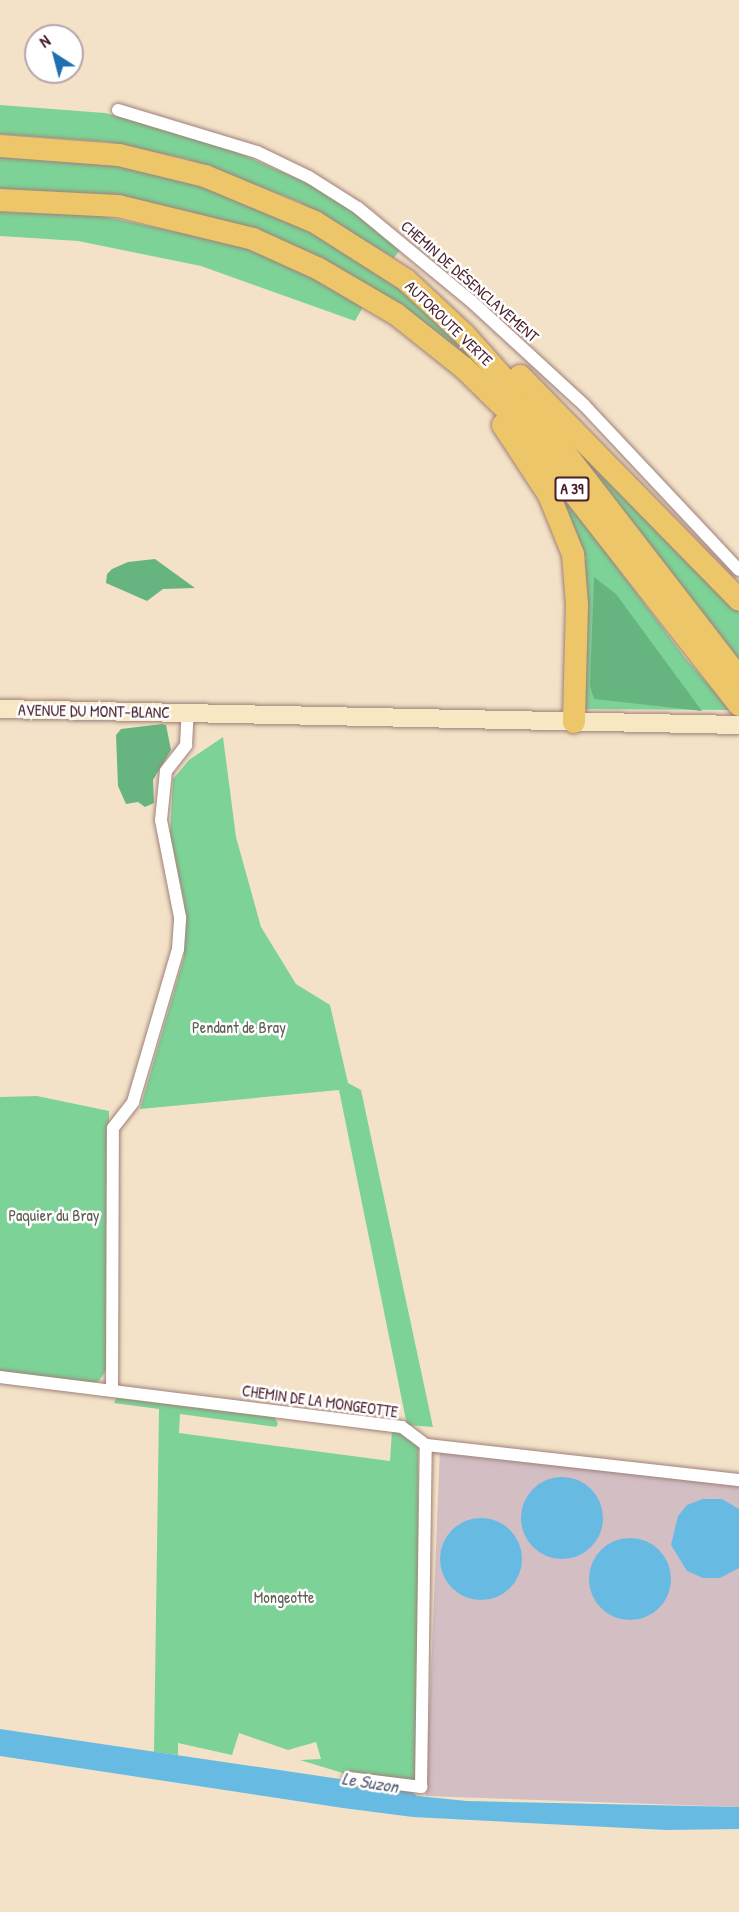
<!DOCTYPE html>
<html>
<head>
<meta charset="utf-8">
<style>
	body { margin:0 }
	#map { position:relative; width:739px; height:1912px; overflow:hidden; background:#f4e2c8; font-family:"Patrick Hand",sans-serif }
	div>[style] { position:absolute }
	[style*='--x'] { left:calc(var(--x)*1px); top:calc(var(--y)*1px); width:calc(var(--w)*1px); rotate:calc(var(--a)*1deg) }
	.industrial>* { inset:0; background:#d2bec3 }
	.green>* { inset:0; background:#7dd397 }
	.forest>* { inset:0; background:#66b580 }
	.water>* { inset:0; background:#67bbe3 }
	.round { border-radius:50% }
	.roads { filter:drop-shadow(0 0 2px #9f807a) drop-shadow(0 0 2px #9f807a) }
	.street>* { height:12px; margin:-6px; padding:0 6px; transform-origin:6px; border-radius:6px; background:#fff }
	.secondary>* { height:18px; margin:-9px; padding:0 9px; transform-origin:9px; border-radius:9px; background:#f7e8c3 }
	.highway>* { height:22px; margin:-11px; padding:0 11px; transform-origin:11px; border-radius:11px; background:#ecc669 }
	span { translate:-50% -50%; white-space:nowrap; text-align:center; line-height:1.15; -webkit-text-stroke:5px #fff; paint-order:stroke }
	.shield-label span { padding:2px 4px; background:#fff; border:2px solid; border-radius:4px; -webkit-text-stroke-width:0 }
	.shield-label { font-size:15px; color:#4a1f2b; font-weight:700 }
	.street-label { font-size:16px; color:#4a1f2b }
	.park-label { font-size:16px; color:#5c5e51 }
	.water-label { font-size:18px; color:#565d75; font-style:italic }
	.north { position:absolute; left:24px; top:24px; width:60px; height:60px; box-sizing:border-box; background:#fff; border:2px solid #b7a5aa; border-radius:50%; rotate:324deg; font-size:16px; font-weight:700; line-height:24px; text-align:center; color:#4a1f2b }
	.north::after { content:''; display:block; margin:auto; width:21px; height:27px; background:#1f6fb2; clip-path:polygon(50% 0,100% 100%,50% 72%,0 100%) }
</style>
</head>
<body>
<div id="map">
	<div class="industrial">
		<i style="clip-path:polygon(440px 1448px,739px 1487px,739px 1807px,426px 1796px)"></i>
	</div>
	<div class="green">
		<i style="clip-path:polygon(0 105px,105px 113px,207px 139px,325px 191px,402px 247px,394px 258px,297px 201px,187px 159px,108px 142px,0 134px)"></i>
		<i style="clip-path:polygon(0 156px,110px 164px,219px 190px,329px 240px,381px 273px,472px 351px,483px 377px,456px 352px,206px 217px,159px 205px,0 192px)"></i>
		<i style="clip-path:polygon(0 212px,96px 215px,234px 244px,299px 269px,364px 305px,355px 321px,201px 266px,78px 241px,0 236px)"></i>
		<i style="clip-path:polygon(537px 399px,739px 607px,739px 662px)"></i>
		<i style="clip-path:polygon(530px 451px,686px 659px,731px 710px,583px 709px,582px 566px,586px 558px)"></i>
		<i style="clip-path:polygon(223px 737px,236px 837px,261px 927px,296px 984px,330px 1005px,348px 1083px,361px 1090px,433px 1427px,407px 1425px,339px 1090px,140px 1109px,184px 957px,184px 901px,170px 833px,173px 779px,189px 760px)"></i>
		<i style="clip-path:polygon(37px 1096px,109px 1111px,107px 1369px,99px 1381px,89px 1384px,0 1372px,0 1097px)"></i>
		<i style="clip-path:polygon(117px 1395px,274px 1416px,278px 1424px,276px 1427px,180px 1414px,179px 1433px,390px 1461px,392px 1430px,405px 1435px,418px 1447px,418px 1777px,413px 1783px,346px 1774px,300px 1760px,321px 1759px,316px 1742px,288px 1750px,239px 1733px,232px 1755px,178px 1743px,178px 1755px,154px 1752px,159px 1409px,114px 1403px)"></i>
	</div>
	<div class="forest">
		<i style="clip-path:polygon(155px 559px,195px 588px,163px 589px,147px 601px,106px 583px,107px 574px,112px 569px,128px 562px)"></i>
		<i style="clip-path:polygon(594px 577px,616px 594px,702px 711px,594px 699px,590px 686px)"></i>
		<i style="clip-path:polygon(162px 724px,166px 725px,171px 750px,153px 780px,154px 803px,145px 807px,138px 802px,126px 804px,118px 786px,116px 735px,121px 729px)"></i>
	</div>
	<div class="water">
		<i class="round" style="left:521px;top:1477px;width:82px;height:82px"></i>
		<i style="clip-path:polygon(703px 1499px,722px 1499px,739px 1509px,739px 1568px,720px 1578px,703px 1578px,687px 1571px,671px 1545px,678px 1516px,687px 1505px)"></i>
		<i class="round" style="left:440px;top:1518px;width:82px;height:82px"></i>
		<i class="round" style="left:589px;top:1538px;width:82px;height:82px"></i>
		<i style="clip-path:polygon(0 1729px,408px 1789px,417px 1796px,467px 1801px,739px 1807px,739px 1829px,666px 1830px,413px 1817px,343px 1808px,0 1756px)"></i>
	</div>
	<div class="roads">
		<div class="street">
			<i style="--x:118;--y:110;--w:145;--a:16.8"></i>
			<i style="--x:257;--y:152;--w:58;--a:25.7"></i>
			<i style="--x:309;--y:177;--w:58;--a:32.3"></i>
			<i style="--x:358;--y:208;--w:146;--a:39.5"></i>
			<i style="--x:471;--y:301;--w:154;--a:42.6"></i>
			<i style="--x:584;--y:405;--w:226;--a:46.8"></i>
			<i style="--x:0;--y:1377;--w:405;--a:7.1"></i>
			<i style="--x:402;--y:1427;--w:30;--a:37"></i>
			<i style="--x:426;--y:1445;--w:315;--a:6.4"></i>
			<i style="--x:112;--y:1389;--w:261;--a:-89.8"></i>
			<i style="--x:113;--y:1128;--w:33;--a:-52"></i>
			<i style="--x:133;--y:1102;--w:159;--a:-73.6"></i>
			<i style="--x:178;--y:949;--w:32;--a:-86"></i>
			<i style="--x:180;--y:917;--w:99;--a:-101.1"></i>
			<i style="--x:161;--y:820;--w:49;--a:-84.2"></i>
			<i style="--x:166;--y:771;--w:33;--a:-52"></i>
			<i style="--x:186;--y:745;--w:33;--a:-87"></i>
			<i style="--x:349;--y:1778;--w:73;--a:7.1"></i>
			<i style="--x:421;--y:1787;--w:342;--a:-89.2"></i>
		</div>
		<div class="secondary">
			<i style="--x:0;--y:709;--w:739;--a:1.24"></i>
		</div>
		<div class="highway">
			<i style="--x:0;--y:146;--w:119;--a:4.3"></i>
			<i style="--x:119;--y:155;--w:89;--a:13.7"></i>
			<i style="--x:205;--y:176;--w:119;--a:22.7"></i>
			<i style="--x:315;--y:222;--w:108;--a:32.5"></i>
			<i style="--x:406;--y:280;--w:81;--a:43"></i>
			<i style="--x:465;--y:335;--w:101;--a:48.2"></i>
			<i style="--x:532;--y:410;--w:339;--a:52.3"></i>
			<i style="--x:0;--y:200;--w:118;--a:2.9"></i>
			<i style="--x:118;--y:206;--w:139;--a:13.7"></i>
			<i style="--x:253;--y:239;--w:72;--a:24.4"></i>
			<i style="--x:319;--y:269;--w:89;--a:30.3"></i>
			<i style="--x:396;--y:314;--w:87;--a:38.5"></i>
			<i style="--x:464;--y:368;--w:71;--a:44.4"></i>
			<i style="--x:515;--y:418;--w:364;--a:52"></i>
			<i style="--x:520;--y:376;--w:313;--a:45.6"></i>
			<i style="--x:503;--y:425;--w:84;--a:56.7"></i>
			<i style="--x:549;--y:495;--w:64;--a:67.9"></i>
			<i style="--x:573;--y:554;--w:51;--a:85.5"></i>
			<i style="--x:577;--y:605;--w:117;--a:91.5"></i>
		</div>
	</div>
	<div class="shield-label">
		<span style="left:572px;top:489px">A 39</span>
	</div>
	<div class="street-label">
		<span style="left:470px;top:281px;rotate:41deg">CHEMIN DE DÉSENCLAVEMENT</span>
		<span style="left:449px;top:323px;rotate:44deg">AUTOROUTE VERTE</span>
		<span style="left:94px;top:711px;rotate:1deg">AVENUE DU MONT-BLANC</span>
		<span style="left:320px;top:1401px;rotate:8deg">CHEMIN DE LA MONGEOTTE</span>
	</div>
	<div class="park-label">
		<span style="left:239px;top:1027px">Pendant de Bray</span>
		<span style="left:54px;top:1215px">Paquier du Bray</span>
		<span style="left:284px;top:1597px">Mongeotte</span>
	</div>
	<div class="water-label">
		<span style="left:370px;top:1783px;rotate:9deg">Le Suzon</span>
	</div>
	<div class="north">N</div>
</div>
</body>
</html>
